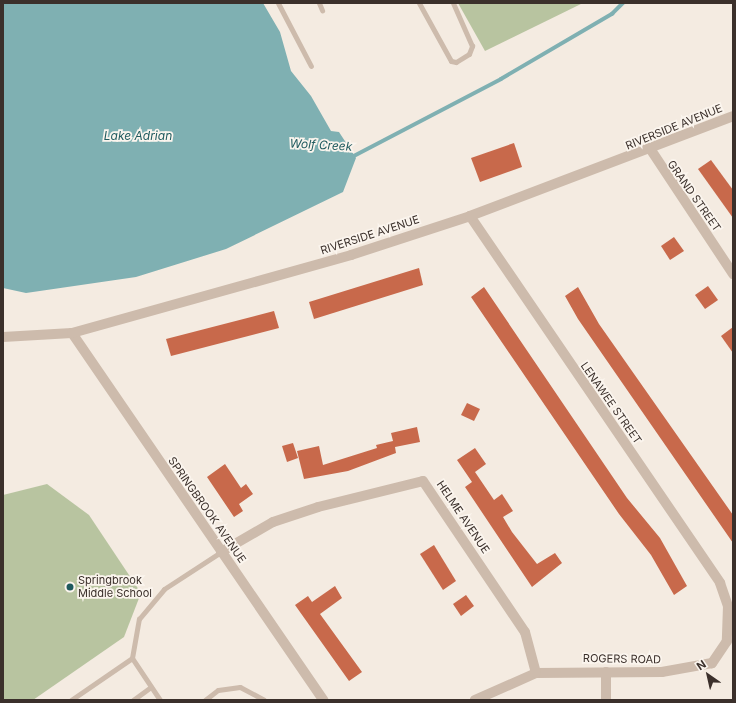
<!DOCTYPE html>
<html>
<head>
<meta charset="utf-8">
<style>
	body { margin:0 }
	#map { position:relative; width:736px; height:703px; overflow:hidden; background:#f4ebe1; font-family:Inter,sans-serif }
	div>[style] { position:absolute }
	[style*='--x'] { left:calc(var(--x)*1px); top:calc(var(--y)*1px); width:calc(var(--w)*1px); rotate:calc(var(--a)*1deg) }
	.green>* { inset:0; background:#b8c4a0 }
	.water>* { inset:0; background:#7fb0b2 }
	.stream>* { height:3.5px; margin:-1.75px; padding:0 1.75px; transform-origin:1.75px; border-radius:1.75px; background:#7fb0b2 }
	.building>* { inset:0; background:#c8694b }
	.service>* { height:5px; margin:-2.5px; padding:0 2.5px; transform-origin:2.5px; border-radius:2.5px; background:#cdbbac }
	.minor>* { height:10px; margin:-5px; padding:0 5px; transform-origin:5px; border-radius:5px; background:#cdbbac }
	.tertiary>* { height:10px; margin:-5px; padding:0 5px; transform-origin:5px; border-radius:5px; background:#cdbbac }
	.dots>* { width:11px; height:11px; translate:-50% -50%; box-sizing:border-box; border:2px solid #fbf5ee; border-radius:50% }
	span { translate:-50% -50%; white-space:nowrap; text-align:center; line-height:1.15; -webkit-text-stroke:3.5px #fbf5ee; paint-order:stroke }
	.street-label { font-size:11px; color:#3b302b }
	.poi-label { font-size:11px; color:#3b302b }
	.left { translate:0 -50%; text-align:left }
	.water-label { font-size:12px; color:#1f5a5e; font-style:italic }
	.frame { position:absolute; inset:0; border:4px solid #3b302b; pointer-events:none }
	.north { position:absolute; left:688px; top:655px; width:40px; height:40px; -webkit-text-stroke:3px #fbf5ee; paint-order:stroke; rotate:326deg; font-size:11px; font-weight:700; line-height:16px; text-align:center; color:#3b302b }
	.north::after { content:''; display:block; margin:auto; width:14px; height:18px; background:#3b302b; clip-path:polygon(50% 0,100% 100%,50% 72%,0 100%) }
</style>
</head>
<body>
<div id="map">
	<div class="green">
		<i style="clip-path:polygon(458px 3px,583px 3px,485px 51px)"></i>
		<i style="clip-path:polygon(47px 484px,89px 515px,141px 593px,124px 637px,33px 700px,3px 700px,3px 495px)"></i>
	</div>
	<div class="water">
		<i style="clip-path:polygon(3px 3px,263px 3px,280px 32px,291px 71px,311px 96px,331px 131px,339px 132px,356px 158px,343px 192px,226px 249px,136px 277px,26px 293px,3px 288px)"></i>
	</div>
	<div class="stream">
		<i style="--x:352;--y:157;--w:168;--a:-27.6"></i>
		<i style="--x:501;--y:79;--w:129;--a:-30.4"></i>
		<i style="--x:612;--y:14;--w:16;--a:-45"></i>
	</div>
	<div class="building">
		<i style="clip-path:polygon(514px 143px,522px 167px,480px 182px,471px 158px)"></i>
		<i style="clip-path:polygon(711px 160px,733px 190px,733px 218px,698px 169px)"></i>
		<i style="clip-path:polygon(674px 237px,684px 251px,670px 260px,661px 246px)"></i>
		<i style="clip-path:polygon(419px 268px,423px 285px,314px 319px,309px 302px)"></i>
		<i style="clip-path:polygon(708px 286px,718px 300px,705px 309px,695px 295px)"></i>
		<i style="clip-path:polygon(484px 287px,627px 498px,660px 538px,687px 586px,674px 595px,651px 555px,619px 514px,471px 297px)"></i>
		<i style="clip-path:polygon(578px 287px,599px 324px,733px 515px,733px 543px,578px 319px,565px 296px)"></i>
		<i style="clip-path:polygon(274px 311px,279px 328px,171px 356px,166px 339px)"></i>
		<i style="clip-path:polygon(733px 327px,733px 353px,721px 336px)"></i>
		<i style="clip-path:polygon(467px 403px,480px 409px,474px 421px,461px 415px)"></i>
		<i style="clip-path:polygon(417px 427px,420px 442px,395px 447px,396px 453px,348px 471px,304px 479px,297px 451px,319px 446px,323px 465px,377px 448px,376px 445px,393px 441px,391px 433px)"></i>
		<i style="clip-path:polygon(293px 443px,298px 458px,287px 462px,282px 446px)"></i>
		<i style="clip-path:polygon(475px 448px,486px 464px,475px 472px,494px 500px,502px 494px,513px 511px,503px 517px,512px 532px,537px 564px,555px 553px,562px 563px,532px 587px,465px 487px,472px 482px,457px 460px)"></i>
		<i style="clip-path:polygon(225px 464px,241px 488px,246px 484px,253px 494px,239px 504px,243px 511px,234px 517px,207px 477px)"></i>
		<i style="clip-path:polygon(434px 545px,456px 581px,443px 590px,420px 554px)"></i>
		<i style="clip-path:polygon(335px 586px,342px 598px,320px 614px,362px 672px,349px 681px,295px 605px,308px 596px,312px 602px)"></i>
		<i style="clip-path:polygon(466px 595px,474px 606px,461px 616px,453px 604px)"></i>
	</div>
	<div class="service">
		<i style="--x:278;--y:3;--w:71;--a:62.4"></i>
		<i style="--x:319;--y:3;--w:8;--a:67"></i>
		<i style="--x:419;--y:3;--w:66;--a:61.1"></i>
		<i style="--x:451;--y:61;--w:5;--a:11"></i>
		<i style="--x:456;--y:62;--w:15;--a:-32"></i>
		<i style="--x:469;--y:54;--w:9;--a:-69"></i>
		<i style="--x:472;--y:46;--w:47;--a:-113.8"></i>
		<i style="--x:71;--y:700;--w:74;--a:-34.5"></i>
		<i style="--x:133;--y:700;--w:22;--a:-36"></i>
		<i style="--x:160;--y:700;--w:50;--a:-123.7"></i>
		<i style="--x:132;--y:658;--w:40;--a:-80"></i>
		<i style="--x:139;--y:619;--w:39;--a:-50"></i>
		<i style="--x:164;--y:589;--w:68;--a:-33"></i>
		<i style="--x:205;--y:700;--w:16;--a:-38"></i>
		<i style="--x:218;--y:690;--w:22;--a:-8"></i>
		<i style="--x:240;--y:687;--w:27;--a:28"></i>
	</div>
	<div class="minor">
		<i style="--x:651;--y:150;--w:149;--a:56.5"></i>
		<i style="--x:470;--y:216;--w:444;--a:55.7"></i>
		<i style="--x:720;--y:583;--w:24;--a:71"></i>
		<i style="--x:728;--y:606;--w:35;--a:92"></i>
		<i style="--x:727;--y:641;--w:27;--a:124"></i>
		<i style="--x:712;--y:663;--w:51;--a:169.8"></i>
		<i style="--x:662;--y:672;--w:126;--a:179.5"></i>
		<i style="--x:536;--y:673;--w:67;--a:156.1"></i>
		<i style="--x:72;--y:333;--w:445;--a:55.6"></i>
		<i style="--x:221;--y:552;--w:60;--a:-30"></i>
		<i style="--x:273;--y:522;--w:47;--a:-18.4"></i>
		<i style="--x:318;--y:507;--w:108;--a:-13.9"></i>
		<i style="--x:423;--y:481;--w:182;--a:56"></i>
		<i style="--x:525;--y:632;--w:42;--a:75"></i>
		<i style="--x:606;--y:672;--w:28;--a:90"></i>
	</div>
	<div class="tertiary">
		<i style="--x:3;--y:337;--w:69;--a:-3.3"></i>
		<i style="--x:72;--y:333;--w:290;--a:-15.6"></i>
		<i style="--x:351;--y:255;--w:125;--a:-18.1"></i>
		<i style="--x:470;--y:216;--w:281;--a:-20.8"></i>
	</div>
	<div class="dots">
		<i style="left:70px;top:587px;background:#1f5a5e"></i>
	</div>
	<div class="street-label">
		<span style="left:674px;top:127px;rotate:-22deg">RIVERSIDE AVENUE</span>
		<span style="left:694px;top:196px;rotate:55deg">GRAND STREET</span>
		<span style="left:370px;top:235px;rotate:-18deg">RIVERSIDE AVENUE</span>
		<span style="left:611px;top:403px;rotate:55deg">LENAWEE STREET</span>
		<span style="left:207px;top:510px;rotate:55deg">SPRINGBROOK AVENUE</span>
		<span style="left:463px;top:517px;rotate:56deg">HELME AVENUE</span>
		<span style="left:622px;top:659px;rotate:1deg">ROGERS ROAD</span>
	</div>
	<div class="poi-label">
		<span class="left" style="left:78px;top:587px">Springbrook<br>Middle School</span>
	</div>
	<div class="water-label">
		<span style="left:138px;top:136px">Lake Adrian</span>
		<span style="left:321px;top:145px;rotate:3deg">Wolf Creek</span>
	</div>
	<div class="frame"></div>
	<div class="north">N</div>
</div>
</body>
</html>
